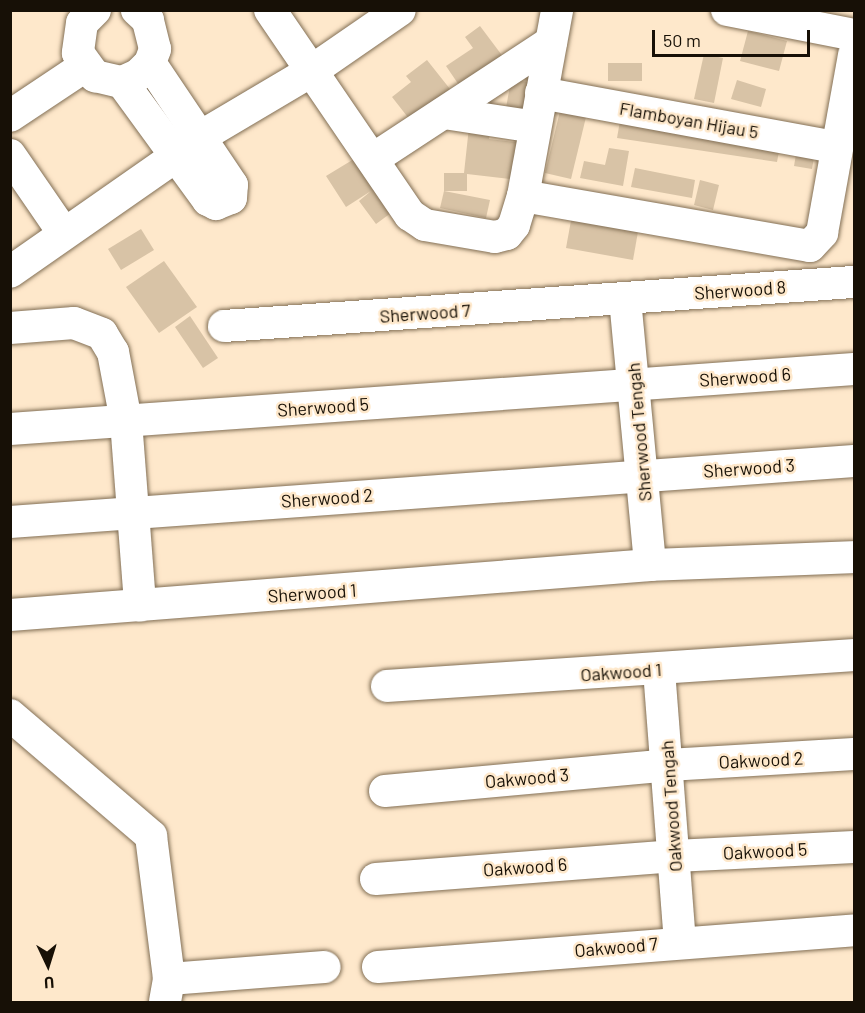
<!DOCTYPE html>
<html>
<head>
<meta charset="utf-8">
<style>
	body { margin:0 }
	#map { position:relative; width:865px; height:1013px; overflow:hidden; background:#fee8cb; font-family:Barlow,sans-serif }
	div>[style] { position:absolute }
	[style*='--x'] { left:calc(var(--x)*1px); top:calc(var(--y)*1px); width:calc(var(--w)*1px); rotate:calc(var(--a)*1deg) }
	.building>* { inset:0; background:#d8c3a6 }
	.roads { filter:drop-shadow(0 0 2px #826f55) drop-shadow(0 0 2px #826f55) }
	.minor>* { height:32px; margin:-16px; padding:0 16px; transform-origin:16px; border-radius:16px; background:#fff }
	span { translate:-50% -50%; white-space:nowrap; text-align:center; line-height:1.15; -webkit-text-stroke:5px #fee8cb; paint-order:stroke }
	.street-label { font-size:18px; color:#171006 }
	.frame { position:absolute; inset:0; border:12px solid #171006; pointer-events:none }
	.north { position:absolute; left:18px; top:935px; width:60px; height:60px; -webkit-text-stroke:4px #fee8cb; paint-order:stroke; rotate:176deg; font-size:16px; font-weight:700; line-height:24px; text-align:center; color:#171006 }
	.north::after { content:''; display:block; margin:auto; width:21px; height:27px; background:#171006; clip-path:polygon(50% 0,100% 100%,50% 72%,0 100%) }
	.scale { position:absolute; left:652px; top:30px; width:158px; height:27px; box-sizing:border-box; border:3px solid #171006; border-top:0; padding-left:8px; font-size:18px; line-height:21px; white-space:nowrap; color:#171006; -webkit-text-stroke:4px #fee8cb; paint-order:stroke }
</style>
</head>
<body>
<div id="map">
	<div class="building">
		<i style="clip-path:polygon(480px 26px,507px 62px,463px 91px,446px 66px,473px 48px,465px 37px)"></i>
		<i style="clip-path:polygon(748px 31px,787px 41px,779px 71px,740px 61px)"></i>
		<i style="clip-path:polygon(704px 54px,723px 58px,714px 103px,694px 99px)"></i>
		<i style="clip-path:polygon(427px 60px,450px 89px,410px 120px,392px 97px,411px 82px,406px 76px)"></i>
		<i style="clip-path:polygon(608px 63px,642px 63px,642px 81px,608px 81px)"></i>
		<i style="clip-path:polygon(511px 80px,529px 82px,525px 110px,506px 108px)"></i>
		<i style="clip-path:polygon(737px 80px,766px 89px,761px 107px,731px 99px)"></i>
		<i style="clip-path:polygon(561px 107px,587px 113px,571px 179px,545px 173px)"></i>
		<i style="clip-path:polygon(620px 121px,780px 146px,777px 162px,617px 138px)"></i>
		<i style="clip-path:polygon(469px 127px,490px 129px,489px 139px,523px 143px,519px 180px,467px 174px,467px 191px,444px 191px,444px 173px,464px 173px)"></i>
		<i style="clip-path:polygon(798px 143px,816px 146px,812px 169px,794px 166px)"></i>
		<i style="clip-path:polygon(609px 148px,629px 151px,623px 186px,580px 178px,584px 161px,605px 165px)"></i>
		<i style="clip-path:polygon(354px 159px,391px 213px,376px 224px,359px 201px,371px 191px,346px 207px,326px 176px)"></i>
		<i style="clip-path:polygon(635px 168px,695px 180px,692px 198px,631px 187px)"></i>
		<i style="clip-path:polygon(700px 180px,719px 185px,713px 210px,694px 205px)"></i>
		<i style="clip-path:polygon(444px 191px,490px 200px,486px 218px,440px 208px)"></i>
		<i style="clip-path:polygon(572px 215px,639px 226px,633px 260px,566px 248px)"></i>
		<i style="clip-path:polygon(141px 229px,154px 250px,121px 270px,108px 249px)"></i>
		<i style="clip-path:polygon(164px 261px,197px 307px,159px 333px,126px 287px)"></i>
		<i style="clip-path:polygon(190px 316px,218px 358px,203px 368px,175px 327px)"></i>
	</div>
	<div class="roads">
		<div class="minor">
			<i style="--x:95;--y:10;--w:18;--a:135"></i>
			<i style="--x:82;--y:23;--w:30;--a:98"></i>
			<i style="--x:78;--y:53;--w:29;--a:54"></i>
			<i style="--x:95;--y:76;--w:28;--a:13"></i>
			<i style="--x:122;--y:82;--w:17;--a:-24"></i>
			<i style="--x:138;--y:75;--w:17;--a:-45"></i>
			<i style="--x:150;--y:63;--w:15;--a:-70"></i>
			<i style="--x:155;--y:49;--w:30;--a:-104"></i>
			<i style="--x:148;--y:20;--w:15;--a:-138"></i>
			<i style="--x:270;--y:10;--w:248;--a:55.7"></i>
			<i style="--x:410;--y:215;--w:18;--a:34"></i>
			<i style="--x:425;--y:225;--w:71;--a:9.7"></i>
			<i style="--x:495;--y:237;--w:12;--a:-14"></i>
			<i style="--x:507;--y:234;--w:11;--a:-52"></i>
			<i style="--x:514;--y:225;--w:30;--a:-73"></i>
			<i style="--x:523;--y:196;--w:189;--a:-79.6"></i>
			<i style="--x:727;--y:10;--w:129;--a:11.1"></i>
			<i style="--x:122;--y:82;--w:146;--a:53.9"></i>
			<i style="--x:208;--y:200;--w:9;--a:27"></i>
			<i style="--x:216;--y:204;--w:16;--a:-22"></i>
			<i style="--x:231;--y:198;--w:13;--a:-86"></i>
			<i style="--x:232;--y:185;--w:147;--a:-123.9"></i>
			<i style="--x:541;--y:93;--w:300;--a:10.4"></i>
			<i style="--x:444;--y:113;--w:92;--a:8.7"></i>
			<i style="--x:10;--y:116;--w:90;--a:-33.7"></i>
			<i style="--x:200;--y:137;--w:128;--a:-30.6"></i>
			<i style="--x:310;--y:72;--w:109;--a:-34.6"></i>
			<i style="--x:10;--y:155;--w:93;--a:55.5"></i>
			<i style="--x:373;--y:159;--w:213;--a:-33.3"></i>
			<i style="--x:523;--y:196;--w:291;--a:9.9"></i>
			<i style="--x:810;--y:246;--w:18;--a:-47"></i>
			<i style="--x:822;--y:233;--w:181;--a:-79.8"></i>
			<i style="--x:10;--y:272;--w:203;--a:-34.9"></i>
			<i style="--x:625;--y:299;--w:267;--a:84.6"></i>
			<i style="--x:224;--y:326;--w:632;--a:-4"></i>
			<i style="--x:10;--y:328;--w:64;--a:-4.5"></i>
			<i style="--x:74;--y:323;--w:30;--a:21"></i>
			<i style="--x:102;--y:334;--w:21;--a:59"></i>
			<i style="--x:113;--y:352;--w:70;--a:79.3"></i>
			<i style="--x:126;--y:421;--w:185;--a:85.6"></i>
			<i style="--x:140;--y:605;--w:512;--a:-4.48"></i>
			<i style="--x:650;--y:565;--w:204;--a:-2.2"></i>
			<i style="--x:10;--y:429;--w:846;--a:-4.07"></i>
			<i style="--x:10;--y:522;--w:846;--a:-4.13"></i>
			<i style="--x:10;--y:615;--w:130;--a:-4.4"></i>
			<i style="--x:659;--y:670;--w:273;--a:85.6"></i>
			<i style="--x:387;--y:686;--w:468;--a:-3.8"></i>
			<i style="--x:10;--y:715;--w:186;--a:40.6"></i>
			<i style="--x:151;--y:836;--w:144;--a:82.8"></i>
			<i style="--x:169;--y:979;--w:23;--a:100"></i>
			<i style="--x:385;--y:791;--w:284;--a:-5.2"></i>
			<i style="--x:668;--y:765;--w:186;--a:-3.4"></i>
			<i style="--x:376;--y:879;--w:300;--a:-4.4"></i>
			<i style="--x:675;--y:856;--w:179;--a:-2.9"></i>
			<i style="--x:378;--y:967;--w:477;--a:-4.4"></i>
			<i style="--x:169;--y:979;--w:156;--a:-4.4"></i>
		</div>
	</div>
	<div class="street-label">
		<span style="left:689px;top:120px;rotate:10deg">Flamboyan Hijau 5</span>
		<span style="left:740px;top:290px;rotate:-4deg">Sherwood 8</span>
		<span style="left:425px;top:313px;rotate:-4deg">Sherwood 7</span>
		<span style="left:745px;top:377px;rotate:-4deg">Sherwood 6</span>
		<span style="left:323px;top:407px;rotate:-4deg">Sherwood 5</span>
		<span style="left:639px;top:432px;rotate:-95deg">Sherwood Tengah</span>
		<span style="left:749px;top:468px;rotate:-4deg">Sherwood 3</span>
		<span style="left:327px;top:498px;rotate:-4deg">Sherwood 2</span>
		<span style="left:312px;top:593px;rotate:-4deg">Sherwood 1</span>
		<span style="left:621px;top:672px;rotate:-4deg">Oakwood 1</span>
		<span style="left:761px;top:760px;rotate:-3deg">Oakwood 2</span>
		<span style="left:527px;top:778px;rotate:-5deg">Oakwood 3</span>
		<span style="left:671px;top:806px;rotate:-94deg">Oakwood Tengah</span>
		<span style="left:765px;top:851px;rotate:-3deg">Oakwood 5</span>
		<span style="left:525px;top:867px;rotate:-4deg">Oakwood 6</span>
		<span style="left:616px;top:947px;rotate:-5deg">Oakwood 7</span>
	</div>
	<div class="frame"></div>
	<div class="north">U</div>
	<div class="scale">50 m</div>
</div>
</body>
</html>
